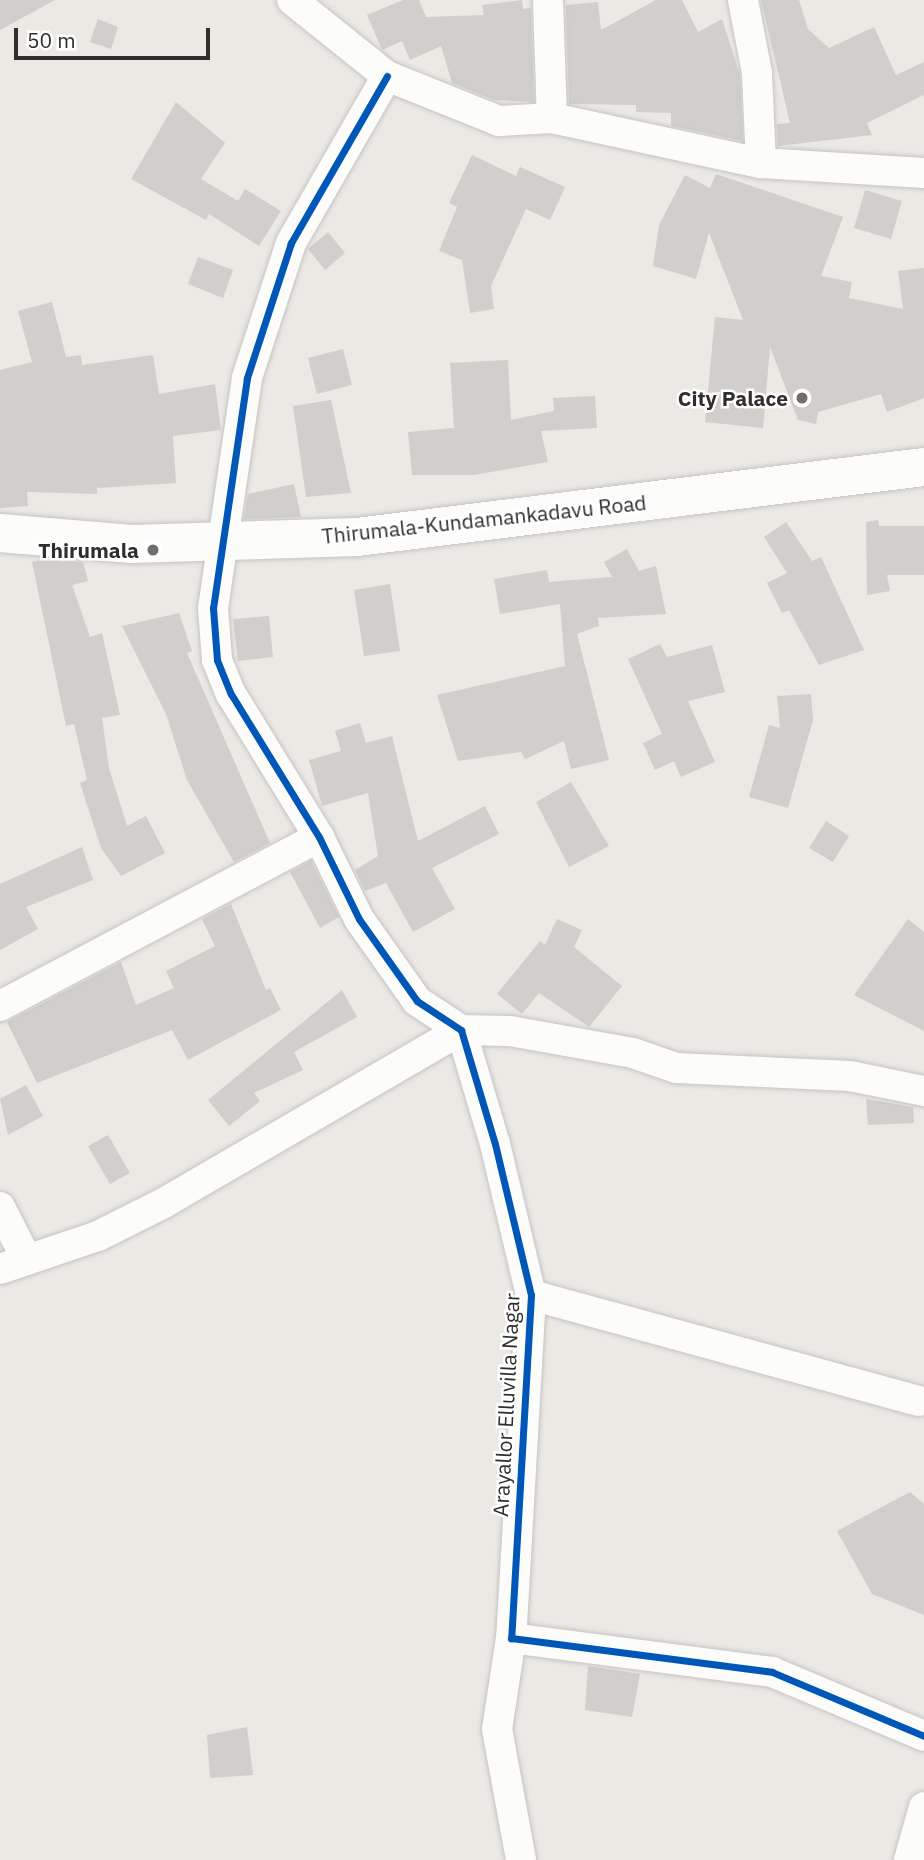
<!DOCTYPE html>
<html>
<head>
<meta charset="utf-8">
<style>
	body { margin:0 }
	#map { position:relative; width:924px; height:1860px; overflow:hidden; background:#ece8e4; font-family:"IBM Plex Sans",sans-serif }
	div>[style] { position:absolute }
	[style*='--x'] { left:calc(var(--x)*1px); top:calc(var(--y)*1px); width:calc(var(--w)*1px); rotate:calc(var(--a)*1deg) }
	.building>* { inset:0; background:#d1cecb }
	.roads { filter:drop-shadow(0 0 2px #c5c4c5) drop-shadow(0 0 2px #c5c4c5) }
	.minor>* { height:30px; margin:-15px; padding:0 15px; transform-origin:15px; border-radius:15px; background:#fcfcfb }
	.secondary>* { height:38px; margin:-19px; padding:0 19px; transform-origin:19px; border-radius:19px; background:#fcfcfb }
	.cycleway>* { height:7px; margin:-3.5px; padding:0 3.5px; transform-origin:3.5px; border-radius:3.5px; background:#0057b8 }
	.dots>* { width:19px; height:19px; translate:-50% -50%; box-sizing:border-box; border:4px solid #fff; border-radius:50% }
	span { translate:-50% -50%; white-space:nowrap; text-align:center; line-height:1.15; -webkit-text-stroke:5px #fff; paint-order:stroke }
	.poi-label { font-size:21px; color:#2e2e2e; font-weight:700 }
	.right { translate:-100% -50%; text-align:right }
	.street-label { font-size:21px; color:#2e2e2e }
	.scale { position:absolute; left:14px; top:28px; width:196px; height:32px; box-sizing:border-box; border:4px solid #2e2e2e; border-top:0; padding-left:9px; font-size:21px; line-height:24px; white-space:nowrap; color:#2e2e2e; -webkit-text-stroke:5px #fff; paint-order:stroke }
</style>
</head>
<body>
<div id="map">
	<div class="building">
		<i style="clip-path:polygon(0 0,55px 0,0 30px)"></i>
		<i style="clip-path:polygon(403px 0,419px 0,426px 17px,484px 15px,482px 5px,522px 0,523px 9px,531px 8px,534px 102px,494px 100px,452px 83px,441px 46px,410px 60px,402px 41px,382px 50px,367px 15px)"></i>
		<i style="clip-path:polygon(656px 0,682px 0,698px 32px,722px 19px,740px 75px,743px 141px,671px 126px,671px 113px,636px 112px,636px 105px,569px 104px,566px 5px,598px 2px,601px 30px)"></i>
		<i style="clip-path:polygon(761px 0,799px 0,808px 29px,829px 48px,874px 27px,896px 75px,924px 62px,924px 95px,867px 123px,872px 135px,778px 146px,777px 124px,790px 123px)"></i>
		<i style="clip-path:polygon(98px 19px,118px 27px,111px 49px,90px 42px)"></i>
		<i style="clip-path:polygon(176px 102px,225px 143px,201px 179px,238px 201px,245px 189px,281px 211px,259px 246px,209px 214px,206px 220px,131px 179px)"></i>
		<i style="clip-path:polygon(472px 155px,516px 176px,520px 167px,565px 187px,550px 220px,526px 209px,491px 286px,494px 309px,470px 313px,462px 260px,439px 251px,457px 207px,449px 203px)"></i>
		<i style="clip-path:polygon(716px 174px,843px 217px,821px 276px,852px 282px,849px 298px,903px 309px,898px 271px,924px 268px,924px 398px,887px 412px,881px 394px,818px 412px,816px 424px,798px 420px,770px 347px,763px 428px,705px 422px,715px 317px,743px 320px,709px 233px,696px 279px,653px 266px,659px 225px,685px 175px,710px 188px)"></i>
		<i style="clip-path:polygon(865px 190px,902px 201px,891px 239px,854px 228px)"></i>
		<i style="clip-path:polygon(328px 232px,345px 253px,325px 270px,308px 249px)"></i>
		<i style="clip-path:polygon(198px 257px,233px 270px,223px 298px,188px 284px)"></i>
		<i style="clip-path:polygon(52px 302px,66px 357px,81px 355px,82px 365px,153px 355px,159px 394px,215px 384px,221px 430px,173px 436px,176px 483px,97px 488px,97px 494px,27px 492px,28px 506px,0 508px,0 370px,32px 362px,18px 311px)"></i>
		<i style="clip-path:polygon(343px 349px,352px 385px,317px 394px,308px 358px)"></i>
		<i style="clip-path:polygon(508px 360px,511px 420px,554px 411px,553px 398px,595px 396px,597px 428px,541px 431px,548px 462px,474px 475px,412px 475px,408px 432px,454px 428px,450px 363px)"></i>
		<i style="clip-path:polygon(331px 400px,351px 493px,306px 497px,293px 406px)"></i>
		<i style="clip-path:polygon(294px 484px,301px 517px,244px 519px,248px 494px)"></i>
		<i style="clip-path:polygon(878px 520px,879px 526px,924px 526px,924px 575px,887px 575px,890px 591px,867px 595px,866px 522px)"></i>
		<i style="clip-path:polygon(786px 522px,812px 561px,821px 557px,864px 650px,819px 665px,789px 610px,782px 613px,767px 583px,787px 573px,764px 537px)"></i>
		<i style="clip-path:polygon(627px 549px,639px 571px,656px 566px,666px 614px,598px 618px,599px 626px,577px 634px,609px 760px,571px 769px,564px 741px,525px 759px,521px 752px,458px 761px,437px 695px,565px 666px,560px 604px,500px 614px,494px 579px,547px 570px,549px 582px,612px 577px,604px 562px)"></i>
		<i style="clip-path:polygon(45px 559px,83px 562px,88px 581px,72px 585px,90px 637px,102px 633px,120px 715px,102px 718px,109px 768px,127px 826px,146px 816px,165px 853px,121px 876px,101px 848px,80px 783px,87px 780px,74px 724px,66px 726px,32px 562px)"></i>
		<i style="clip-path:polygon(390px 584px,400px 651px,364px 656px,354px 590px)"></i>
		<i style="clip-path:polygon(179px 613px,192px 651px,187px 653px,270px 843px,234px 862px,187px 780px,166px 714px,122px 626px)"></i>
		<i style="clip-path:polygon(269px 616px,273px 657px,238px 661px,233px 619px)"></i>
		<i style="clip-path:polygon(660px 644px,667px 657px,712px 645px,725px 692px,688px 701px,715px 762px,681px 777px,674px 761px,655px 770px,643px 743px,662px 734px,628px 659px)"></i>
		<i style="clip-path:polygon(811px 694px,813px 720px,788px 808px,749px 797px,769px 725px,780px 728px,777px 696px)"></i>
		<i style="clip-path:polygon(360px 723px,366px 743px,392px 736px,418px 841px,485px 806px,499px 834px,432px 868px,455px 909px,413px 932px,386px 883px,365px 891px,355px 870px,378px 856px,368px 793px,322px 806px,309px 760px,341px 751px,335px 731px)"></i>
		<i style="clip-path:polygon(571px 782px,609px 846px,569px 867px,536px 802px)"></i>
		<i style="clip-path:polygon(826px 821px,849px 836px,833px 862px,809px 848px)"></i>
		<i style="clip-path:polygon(82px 847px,93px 880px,26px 907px,38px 929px,0 950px,0 884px)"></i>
		<i style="clip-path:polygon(311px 861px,339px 917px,320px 928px,290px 872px)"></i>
		<i style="clip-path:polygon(231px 904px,266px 990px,270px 988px,281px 1010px,188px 1060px,172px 1030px,37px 1083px,7px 1022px,121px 962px,136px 1005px,174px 988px,166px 971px,215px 946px,202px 919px)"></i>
		<i style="clip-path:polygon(557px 919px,582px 930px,574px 947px,622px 986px,589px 1027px,539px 993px,522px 1014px,497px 994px,540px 941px,545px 945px)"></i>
		<i style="clip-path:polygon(908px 919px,924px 932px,924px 1031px,854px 995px)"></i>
		<i style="clip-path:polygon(342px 990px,357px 1017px,294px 1052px,303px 1070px,254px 1093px,260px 1101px,229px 1126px,208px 1100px)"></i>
		<i style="clip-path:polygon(26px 1085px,43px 1116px,8px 1135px,0 1099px)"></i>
		<i style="clip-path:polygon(866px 1099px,913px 1107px,914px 1123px,868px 1125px)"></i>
		<i style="clip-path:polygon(108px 1135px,130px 1173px,110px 1184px,88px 1146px)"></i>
		<i style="clip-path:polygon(910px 1492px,924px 1504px,924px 1615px,872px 1594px,837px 1531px)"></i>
		<i style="clip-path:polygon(588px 1666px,640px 1674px,632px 1717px,585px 1710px)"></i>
		<i style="clip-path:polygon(247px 1727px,253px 1775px,210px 1778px,207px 1735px)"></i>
	</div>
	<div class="roads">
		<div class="minor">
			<i style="--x:292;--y:0;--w:122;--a:38.7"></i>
			<i style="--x:387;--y:76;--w:121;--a:21.9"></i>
			<i style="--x:499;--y:121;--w:53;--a:-3.2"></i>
			<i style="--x:552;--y:118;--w:214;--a:12.2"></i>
			<i style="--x:761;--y:163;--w:163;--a:3.5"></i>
			<i style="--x:548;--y:0;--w:118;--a:88.1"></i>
			<i style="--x:743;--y:0;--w:74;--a:79.1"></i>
			<i style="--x:757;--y:73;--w:90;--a:87.5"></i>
			<i style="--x:387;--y:76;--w:193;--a:119.9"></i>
			<i style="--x:291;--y:243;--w:142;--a:108.1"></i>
			<i style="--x:247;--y:378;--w:232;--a:98.4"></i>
			<i style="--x:213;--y:608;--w:52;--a:85.6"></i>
			<i style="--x:217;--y:660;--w:37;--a:68"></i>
			<i style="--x:231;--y:694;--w:168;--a:58.4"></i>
			<i style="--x:319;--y:837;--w:91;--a:64"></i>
			<i style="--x:359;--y:919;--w:100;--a:54.7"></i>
			<i style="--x:417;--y:1001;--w:53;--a:33.4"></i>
			<i style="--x:461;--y:1030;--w:119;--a:73.4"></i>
			<i style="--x:495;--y:1144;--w:155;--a:76.6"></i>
			<i style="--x:531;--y:1295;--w:344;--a:93.3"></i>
			<i style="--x:511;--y:1638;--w:263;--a:7.4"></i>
			<i style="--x:772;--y:1672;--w:165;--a:22.8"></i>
			<i style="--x:0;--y:1006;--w:361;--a:-27.9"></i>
			<i style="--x:0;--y:1207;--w:59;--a:63"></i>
			<i style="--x:0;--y:1269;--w:103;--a:-18.6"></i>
			<i style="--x:98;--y:1236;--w:72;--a:-26.6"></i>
			<i style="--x:162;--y:1204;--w:346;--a:-30.2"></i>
			<i style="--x:461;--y:1030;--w:49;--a:1.2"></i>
			<i style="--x:510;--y:1031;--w:125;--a:10.1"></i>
			<i style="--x:633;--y:1053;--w:46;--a:19.2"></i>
			<i style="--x:676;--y:1068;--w:174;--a:2.6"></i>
			<i style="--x:850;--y:1076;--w:76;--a:11.5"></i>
			<i style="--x:531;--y:1295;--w:402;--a:15.3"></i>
			<i style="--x:511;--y:1638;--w:92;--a:98.7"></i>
			<i style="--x:497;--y:1729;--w:133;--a:79.6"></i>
			<i style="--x:909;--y:1860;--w:55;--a:-74.2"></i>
		</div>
		<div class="secondary">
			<i style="--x:0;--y:533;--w:132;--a:4.8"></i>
			<i style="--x:132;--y:544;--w:225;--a:-1.8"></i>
			<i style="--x:357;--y:537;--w:571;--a:-7.04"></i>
		</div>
	</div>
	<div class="cycleway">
		<i style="--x:387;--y:76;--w:193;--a:119.9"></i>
		<i style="--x:291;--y:243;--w:142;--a:108.1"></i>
		<i style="--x:247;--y:378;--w:232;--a:98.4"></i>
		<i style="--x:213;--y:608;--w:52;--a:85.6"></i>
		<i style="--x:217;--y:660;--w:37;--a:68"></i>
		<i style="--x:231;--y:694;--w:168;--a:58.4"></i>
		<i style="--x:319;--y:837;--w:91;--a:64"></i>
		<i style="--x:359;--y:919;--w:100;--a:54.7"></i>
		<i style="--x:417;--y:1001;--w:53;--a:33.4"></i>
		<i style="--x:461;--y:1030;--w:119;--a:73.4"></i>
		<i style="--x:495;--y:1144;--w:155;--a:76.6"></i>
		<i style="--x:531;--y:1295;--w:344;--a:93.3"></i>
		<i style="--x:511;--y:1638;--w:263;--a:7.4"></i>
		<i style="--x:772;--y:1672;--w:165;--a:22.8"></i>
	</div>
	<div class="dots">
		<i style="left:802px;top:398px;background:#706f6e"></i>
		<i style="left:153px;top:550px;background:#706f6e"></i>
	</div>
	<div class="poi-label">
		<span class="right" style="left:788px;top:398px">City Palace</span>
		<span class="right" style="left:139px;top:550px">Thirumala</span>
	</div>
	<div class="street-label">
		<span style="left:484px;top:519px;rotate:-6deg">Thirumala-Kundamankadavu Road</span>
		<span style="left:506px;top:1405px;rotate:-87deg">Arayallor Elluvilla Nagar</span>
	</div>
	<div class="scale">50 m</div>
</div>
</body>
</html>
